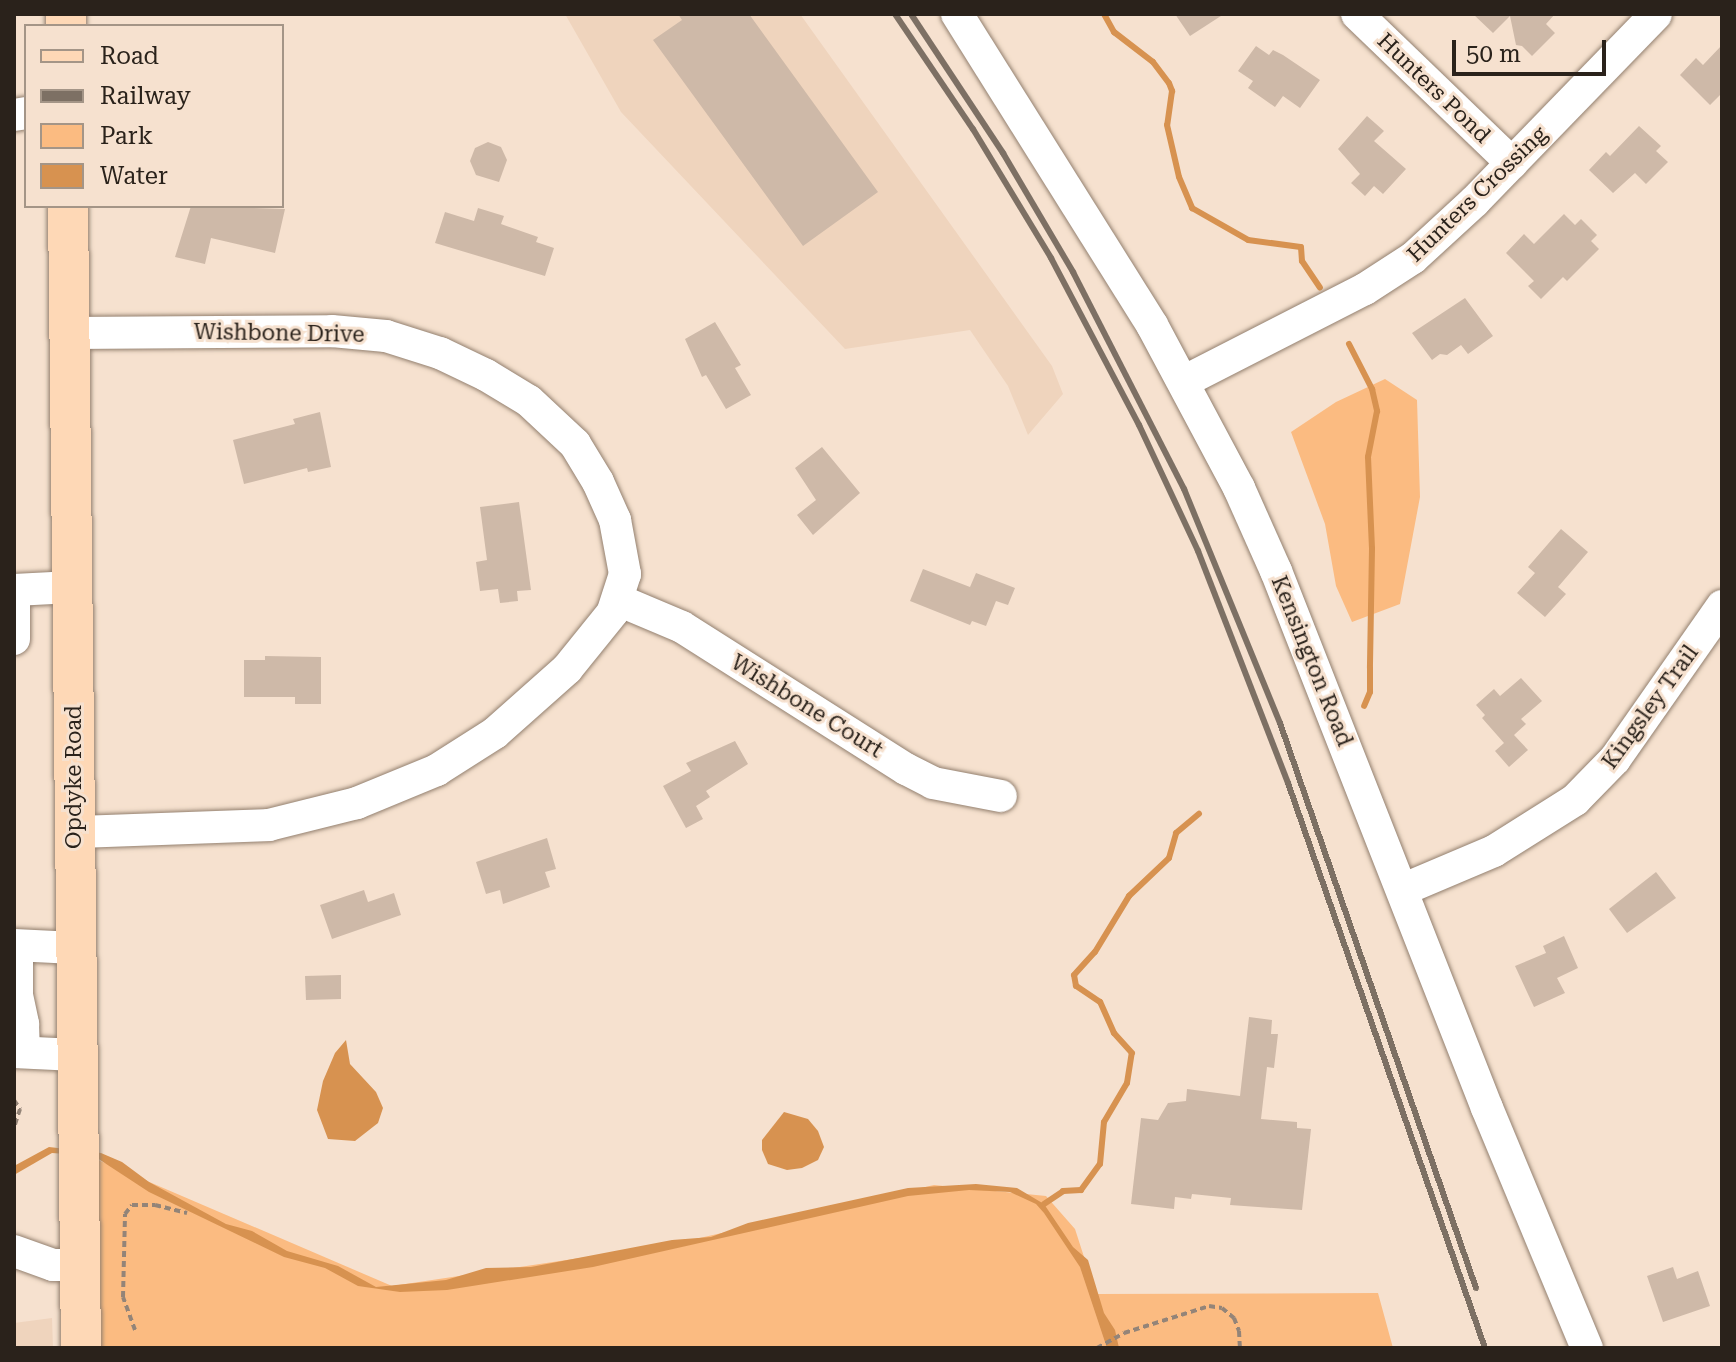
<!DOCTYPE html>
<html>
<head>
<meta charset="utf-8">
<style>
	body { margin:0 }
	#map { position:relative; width:1736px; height:1362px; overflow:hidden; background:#f6e1cf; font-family:"Roboto Serif",serif }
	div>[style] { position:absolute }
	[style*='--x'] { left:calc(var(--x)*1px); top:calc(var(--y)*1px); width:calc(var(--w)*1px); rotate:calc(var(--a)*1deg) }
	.built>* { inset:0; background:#efd4bd }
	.green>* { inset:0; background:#fbbb81 }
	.water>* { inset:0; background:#d79250 }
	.stream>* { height:6px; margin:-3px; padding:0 3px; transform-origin:3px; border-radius:3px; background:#d79250 }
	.building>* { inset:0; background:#ceb9a8 }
	.path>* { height:4px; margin-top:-2px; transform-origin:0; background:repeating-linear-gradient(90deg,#938478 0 6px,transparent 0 10px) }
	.roads { filter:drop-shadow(0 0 2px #93806f) drop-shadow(0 0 2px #93806f) }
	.minor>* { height:32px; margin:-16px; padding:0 16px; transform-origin:16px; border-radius:16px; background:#fff }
	.major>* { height:40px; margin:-20px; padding:0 20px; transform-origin:20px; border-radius:20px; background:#fed8b6 }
	.rail>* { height:6px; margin:-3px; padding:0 3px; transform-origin:3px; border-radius:3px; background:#7d7064 }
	span { translate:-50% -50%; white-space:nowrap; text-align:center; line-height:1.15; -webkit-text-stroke:6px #f6e1cf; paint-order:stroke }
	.street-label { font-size:22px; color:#2a221b }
	.frame { position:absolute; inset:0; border:16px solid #2a221b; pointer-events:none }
	.legend { position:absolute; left:24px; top:24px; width:260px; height:184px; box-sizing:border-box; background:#f6e1cf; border:2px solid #a49587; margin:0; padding:10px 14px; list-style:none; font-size:24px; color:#2a221b }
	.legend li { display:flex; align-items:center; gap:16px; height:40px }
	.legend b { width:40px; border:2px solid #a49587 }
	.scale { position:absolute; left:1452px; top:40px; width:154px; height:36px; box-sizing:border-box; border:4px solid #2a221b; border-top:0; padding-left:10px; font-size:24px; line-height:28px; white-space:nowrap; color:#2a221b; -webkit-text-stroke:6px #f6e1cf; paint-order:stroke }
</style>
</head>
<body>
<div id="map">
	<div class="built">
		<i style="clip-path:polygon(565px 14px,800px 14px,1052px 366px,1063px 394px,1028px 435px,1008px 386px,970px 330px,845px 349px,621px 112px)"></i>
		<i style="clip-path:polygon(52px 1318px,53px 1348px,14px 1348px,14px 1323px)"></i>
	</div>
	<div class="green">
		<i style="clip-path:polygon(1385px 379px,1417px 400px,1420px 497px,1400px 604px,1352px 622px,1336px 586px,1325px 524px,1291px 432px,1336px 402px)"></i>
		<i style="clip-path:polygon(91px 1157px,392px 1286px,673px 1244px,934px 1185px,1046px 1196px,1075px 1229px,1096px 1294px,1378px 1293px,1393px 1348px,94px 1348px)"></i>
	</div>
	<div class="water">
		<i style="clip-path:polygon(346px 1040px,350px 1064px,376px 1092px,383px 1108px,378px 1123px,355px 1141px,328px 1139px,317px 1110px,323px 1081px,335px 1053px)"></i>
		<i style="clip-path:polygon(784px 1112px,808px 1119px,818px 1131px,824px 1147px,818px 1160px,802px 1168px,787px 1170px,768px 1164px,762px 1150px,762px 1140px)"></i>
		<i style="clip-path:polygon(49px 1147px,101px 1153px,122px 1162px,149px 1182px,226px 1224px,252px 1231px,287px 1251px,338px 1266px,376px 1287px,446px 1280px,486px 1268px,531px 1267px,672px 1240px,711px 1237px,748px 1223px,908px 1188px,976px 1184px,1017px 1188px,1044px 1204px,1073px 1247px,1088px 1260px,1104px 1313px,1115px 1330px,1119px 1348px,1107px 1348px,1080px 1267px,1044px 1213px,1036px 1204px,1010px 1192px,969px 1190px,908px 1196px,593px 1267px,447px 1290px,400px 1292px,358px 1286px,325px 1268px,284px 1257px,149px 1192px,94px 1156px,52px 1153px,14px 1175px,14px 1166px)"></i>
	</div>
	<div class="stream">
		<i style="--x:1104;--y:14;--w:21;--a:61"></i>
		<i style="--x:1114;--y:32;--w:49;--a:37.6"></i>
		<i style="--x:1153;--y:62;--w:26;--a:53"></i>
		<i style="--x:1169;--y:83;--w:9;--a:69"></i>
		<i style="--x:1172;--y:91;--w:34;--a:98"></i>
		<i style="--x:1167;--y:125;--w:53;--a:77"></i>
		<i style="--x:1179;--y:177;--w:34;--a:67"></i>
		<i style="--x:1192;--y:208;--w:64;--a:29.7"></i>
		<i style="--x:1248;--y:240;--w:53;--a:7.5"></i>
		<i style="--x:1301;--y:247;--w:14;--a:86"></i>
		<i style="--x:1302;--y:261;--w:32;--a:56"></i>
		<i style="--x:1349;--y:344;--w:51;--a:62.9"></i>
		<i style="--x:1372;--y:389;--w:23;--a:77"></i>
		<i style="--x:1377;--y:411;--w:47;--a:101.1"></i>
		<i style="--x:1368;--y:457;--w:92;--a:87.5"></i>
		<i style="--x:1372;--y:549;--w:119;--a:91"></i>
		<i style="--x:1370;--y:668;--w:24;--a:90"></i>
		<i style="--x:1370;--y:692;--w:15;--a:113"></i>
		<i style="--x:1044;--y:1204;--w:23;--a:-34"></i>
		<i style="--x:1063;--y:1191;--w:18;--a:-3"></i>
		<i style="--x:1081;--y:1190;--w:32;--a:-54"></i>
		<i style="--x:1100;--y:1164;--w:42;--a:-84.6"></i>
		<i style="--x:1104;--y:1122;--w:45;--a:-59.5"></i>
		<i style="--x:1127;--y:1083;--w:30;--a:-81"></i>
		<i style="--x:1132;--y:1053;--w:27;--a:-132"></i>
		<i style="--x:1114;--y:1033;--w:34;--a:-114"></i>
		<i style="--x:1100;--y:1002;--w:29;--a:-146"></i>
		<i style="--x:1076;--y:986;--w:11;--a:-100"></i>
		<i style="--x:1074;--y:975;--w:31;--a:-48"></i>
		<i style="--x:1095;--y:952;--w:66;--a:-58.7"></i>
		<i style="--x:1129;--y:896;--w:55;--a:-43.5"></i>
		<i style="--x:1169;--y:858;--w:26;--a:-74"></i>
		<i style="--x:1176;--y:833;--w:30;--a:-40"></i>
	</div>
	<div class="building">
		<i style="clip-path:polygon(678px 14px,749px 14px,878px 192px,803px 246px,653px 40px,682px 20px)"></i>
		<i style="clip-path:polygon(1175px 14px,1224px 14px,1190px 36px)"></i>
		<i style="clip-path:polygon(1473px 14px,1555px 14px,1546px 24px,1555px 33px,1532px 56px,1522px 46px,1516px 45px,1510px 16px,1493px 33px)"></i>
		<i style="clip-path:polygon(1722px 45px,1722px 93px,1710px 105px,1680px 75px,1696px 58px,1703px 65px)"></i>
		<i style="clip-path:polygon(1256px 46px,1269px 55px,1273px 50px,1283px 55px,1320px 80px,1300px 108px,1283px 96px,1275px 107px,1248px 88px,1253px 81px,1238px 71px)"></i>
		<i style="clip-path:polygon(1367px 116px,1384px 131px,1374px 141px,1406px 169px,1383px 194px,1374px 186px,1365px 196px,1351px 183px,1360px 174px,1338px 149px)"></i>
		<i style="clip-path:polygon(1639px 126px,1661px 146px,1656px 151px,1668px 162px,1646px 184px,1635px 173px,1613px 193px,1589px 170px,1606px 152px,1610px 156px)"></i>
		<i style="clip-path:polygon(488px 142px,501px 147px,507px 160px,499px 182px,476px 175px,470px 161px,475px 148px)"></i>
		<i style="clip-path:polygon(191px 206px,285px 209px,275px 253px,211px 238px,205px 264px,175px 257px)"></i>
		<i style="clip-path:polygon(478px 208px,504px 216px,501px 224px,538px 237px,536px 242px,554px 248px,545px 276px,435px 243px,445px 212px,474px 221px)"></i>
		<i style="clip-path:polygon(1564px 214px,1575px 225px,1581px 219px,1597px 235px,1591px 241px,1599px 249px,1567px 281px,1563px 277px,1541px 299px,1528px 286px,1534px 281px,1506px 253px,1524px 234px,1534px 244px)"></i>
		<i style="clip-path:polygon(1465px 298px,1493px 336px,1468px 354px,1461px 345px,1447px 355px,1440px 354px,1432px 360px,1412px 333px)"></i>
		<i style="clip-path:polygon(715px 322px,741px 365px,735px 368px,751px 395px,726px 409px,706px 375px,702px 377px,685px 339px)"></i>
		<i style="clip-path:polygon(320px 412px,331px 467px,308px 472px,307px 468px,244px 484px,233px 440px,295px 424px,293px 419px)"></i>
		<i style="clip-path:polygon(822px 447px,860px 493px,813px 535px,797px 515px,816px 500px,795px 468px)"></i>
		<i style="clip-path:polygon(519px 502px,531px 590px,517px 591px,518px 601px,500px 603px,498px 589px,480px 591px,476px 562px,487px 560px,480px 507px)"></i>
		<i style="clip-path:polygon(1561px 529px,1588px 552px,1558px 587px,1566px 594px,1545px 617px,1517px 593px,1535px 573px,1528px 567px)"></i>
		<i style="clip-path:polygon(923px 569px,970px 587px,976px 573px,1015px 588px,1008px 605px,996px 601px,986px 626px,972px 621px,970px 625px,910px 601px)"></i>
		<i style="clip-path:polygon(265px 656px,321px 657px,321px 704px,295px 704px,295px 697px,244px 697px,244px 660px,265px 660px)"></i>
		<i style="clip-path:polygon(1521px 678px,1542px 701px,1521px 719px,1526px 724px,1514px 735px,1528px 750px,1509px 767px,1495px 751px,1504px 743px,1482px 718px,1485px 715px,1476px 705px,1494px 689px,1500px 696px)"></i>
		<i style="clip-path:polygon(735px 741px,748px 764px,706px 791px,710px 797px,696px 806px,703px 819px,686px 828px,663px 786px,691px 771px,686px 763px)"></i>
		<i style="clip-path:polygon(547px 838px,556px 869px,545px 872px,550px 887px,503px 904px,500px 890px,486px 894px,476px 862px)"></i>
		<i style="clip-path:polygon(1656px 872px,1676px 898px,1627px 933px,1609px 909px)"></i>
		<i style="clip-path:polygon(364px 890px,368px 902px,394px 893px,401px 915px,332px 939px,320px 905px)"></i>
		<i style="clip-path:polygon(1564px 936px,1578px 968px,1557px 978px,1565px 993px,1534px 1007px,1515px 966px,1546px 953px,1543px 946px)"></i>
		<i style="clip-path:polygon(341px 975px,341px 999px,306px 1000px,305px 976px)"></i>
		<i style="clip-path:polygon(1249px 1017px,1272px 1020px,1271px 1034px,1278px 1034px,1274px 1068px,1267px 1067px,1261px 1119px,1297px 1122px,1297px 1128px,1311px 1129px,1302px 1210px,1230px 1205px,1231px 1198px,1192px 1194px,1191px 1199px,1175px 1197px,1174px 1209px,1131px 1204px,1141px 1118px,1158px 1120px,1168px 1103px,1186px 1101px,1187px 1089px,1240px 1096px)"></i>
		<i style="clip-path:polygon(1673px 1267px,1677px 1279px,1698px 1271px,1710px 1306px,1663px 1322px,1647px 1276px)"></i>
	</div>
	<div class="path">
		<i style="--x:14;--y:1100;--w:11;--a:56"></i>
		<i style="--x:20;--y:1109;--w:20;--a:108"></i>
		<i style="--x:135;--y:1330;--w:35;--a:-110"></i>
		<i style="--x:123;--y:1297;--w:83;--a:-88.6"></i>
		<i style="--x:125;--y:1214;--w:11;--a:-52"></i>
		<i style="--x:132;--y:1205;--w:23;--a:0"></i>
		<i style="--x:155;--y:1205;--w:33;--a:14"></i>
		<i style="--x:1097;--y:1348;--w:31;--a:-29"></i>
		<i style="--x:1124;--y:1333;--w:89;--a:-17.6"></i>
		<i style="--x:1209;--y:1306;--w:13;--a:9"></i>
		<i style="--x:1222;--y:1308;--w:16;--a:40"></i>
		<i style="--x:1234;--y:1318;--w:14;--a:69"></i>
		<i style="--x:1239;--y:1331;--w:17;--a:87"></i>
	</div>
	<div class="roads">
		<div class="minor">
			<i style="--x:957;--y:14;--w:367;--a:57.9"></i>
			<i style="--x:1152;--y:325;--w:185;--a:61.9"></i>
			<i style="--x:1239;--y:488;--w:91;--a:66"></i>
			<i style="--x:1276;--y:571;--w:577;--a:68.55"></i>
			<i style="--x:1487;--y:1108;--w:260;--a:67.4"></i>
			<i style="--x:1357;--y:14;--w:215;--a:43.9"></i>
			<i style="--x:14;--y:115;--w:12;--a:-9"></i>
			<i style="--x:70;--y:333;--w:262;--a:-0.4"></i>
			<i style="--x:332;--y:331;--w:54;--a:5.3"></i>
			<i style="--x:386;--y:336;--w:57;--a:17.5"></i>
			<i style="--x:440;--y:353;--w:51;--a:25.6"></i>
			<i style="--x:486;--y:375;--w:50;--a:31.2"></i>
			<i style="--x:529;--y:401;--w:63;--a:43.1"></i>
			<i style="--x:575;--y:444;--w:44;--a:58.8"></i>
			<i style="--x:598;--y:482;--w:42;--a:65.9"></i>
			<i style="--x:615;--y:520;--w:55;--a:79.5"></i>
			<i style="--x:625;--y:574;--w:40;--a:108"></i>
			<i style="--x:613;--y:612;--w:73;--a:128.9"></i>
			<i style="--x:567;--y:669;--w:96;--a:138.4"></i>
			<i style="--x:495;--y:733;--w:69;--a:147.5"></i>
			<i style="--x:437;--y:770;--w:87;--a:157.6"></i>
			<i style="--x:357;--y:803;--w:91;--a:166"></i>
			<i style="--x:269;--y:825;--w:195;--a:177.9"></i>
			<i style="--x:1185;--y:381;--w:202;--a:-27.1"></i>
			<i style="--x:1365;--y:289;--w:57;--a:-32.9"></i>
			<i style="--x:1413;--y:258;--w:84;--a:-42.6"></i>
			<i style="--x:1475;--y:201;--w:260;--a:-45.9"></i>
			<i style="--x:14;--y:590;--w:58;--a:-3"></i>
			<i style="--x:14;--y:595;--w:44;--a:90"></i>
			<i style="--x:618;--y:600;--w:69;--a:22.9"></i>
			<i style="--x:682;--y:627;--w:265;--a:32.4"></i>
			<i style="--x:906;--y:769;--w:30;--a:27"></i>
			<i style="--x:933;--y:783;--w:69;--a:10.8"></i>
			<i style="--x:1402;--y:890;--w:100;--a:-23"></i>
			<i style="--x:1494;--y:851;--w:96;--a:-32.2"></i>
			<i style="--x:1575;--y:800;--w:57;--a:-45.7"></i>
			<i style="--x:1615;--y:759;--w:187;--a:-55"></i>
			<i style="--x:14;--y:945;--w:61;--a:2.8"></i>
			<i style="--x:17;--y:946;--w:49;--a:90"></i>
			<i style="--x:17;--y:995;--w:30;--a:78"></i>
			<i style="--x:23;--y:1024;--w:28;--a:88"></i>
			<i style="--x:14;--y:1052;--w:62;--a:2.8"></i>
			<i style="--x:14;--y:1251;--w:41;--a:19.7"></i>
			<i style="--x:53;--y:1265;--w:26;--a:0"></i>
		</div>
		<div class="major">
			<i style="--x:66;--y:14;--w:12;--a:90"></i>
			<i style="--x:68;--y:206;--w:1142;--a:89.35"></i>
		</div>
	</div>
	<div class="rail">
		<i style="--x:895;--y:14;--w:139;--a:55.9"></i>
		<i style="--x:973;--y:129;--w:151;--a:58.8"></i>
		<i style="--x:1051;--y:258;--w:189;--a:62.2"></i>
		<i style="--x:1139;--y:425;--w:139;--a:64.9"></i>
		<i style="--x:1198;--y:551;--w:249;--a:68.8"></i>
		<i style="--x:1288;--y:783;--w:598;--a:70.78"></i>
		<i style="--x:911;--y:14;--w:167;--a:56.5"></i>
		<i style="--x:1003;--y:153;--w:138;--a:59.5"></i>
		<i style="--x:1073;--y:272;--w:244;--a:62.9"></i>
		<i style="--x:1184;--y:489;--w:253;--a:67.7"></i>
		<i style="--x:1280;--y:723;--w:598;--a:70.87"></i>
	</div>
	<div class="street-label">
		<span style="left:1434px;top:88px;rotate:44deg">Hunters Pond</span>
		<span style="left:1477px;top:194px;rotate:-44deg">Hunters Crossing</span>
		<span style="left:279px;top:333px;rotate:1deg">Wishbone Drive</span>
		<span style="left:1312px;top:661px;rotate:68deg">Kensington Road</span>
		<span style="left:807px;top:706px;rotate:32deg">Wishbone Court</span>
		<span style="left:1650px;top:707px;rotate:-54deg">Kingsley Trail</span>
		<span style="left:74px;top:777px;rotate:-90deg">Opdyke Road</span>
	</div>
	<div class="frame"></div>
	<ul class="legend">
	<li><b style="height:10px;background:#fed8b6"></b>Road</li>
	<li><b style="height:10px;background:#7d7064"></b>Railway</li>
	<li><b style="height:22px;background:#fbbb81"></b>Park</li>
	<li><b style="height:22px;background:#d79250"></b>Water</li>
	</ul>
	<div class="scale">50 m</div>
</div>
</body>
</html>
